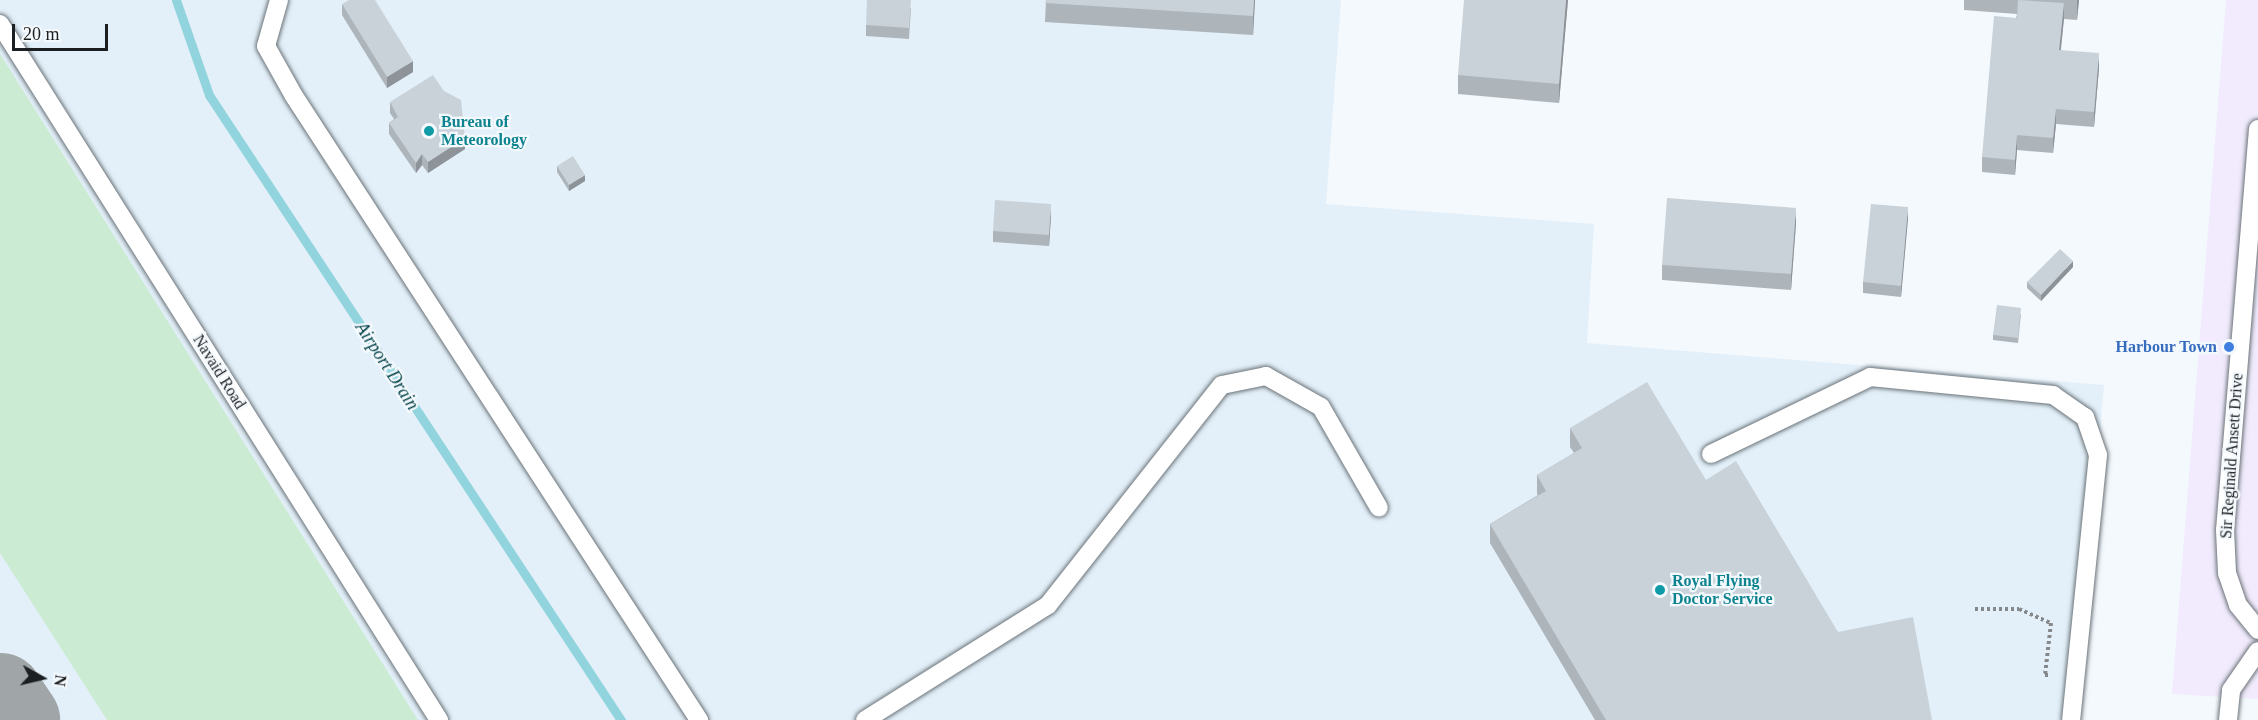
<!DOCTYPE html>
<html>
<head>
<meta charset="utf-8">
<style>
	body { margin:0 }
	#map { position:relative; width:2258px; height:720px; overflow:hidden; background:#f4f9fd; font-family:Georgia,serif }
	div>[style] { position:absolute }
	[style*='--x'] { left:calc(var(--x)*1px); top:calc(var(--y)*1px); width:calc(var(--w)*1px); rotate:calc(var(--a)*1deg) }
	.commercial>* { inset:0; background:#f1ebfd }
	.built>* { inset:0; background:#e3f0f9 }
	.green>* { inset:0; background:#cbebd2 }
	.stream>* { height:9px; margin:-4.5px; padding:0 4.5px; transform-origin:4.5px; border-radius:4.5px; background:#92d4dd }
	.taxiway>* { height:87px; margin:-43.5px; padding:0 43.5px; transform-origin:43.5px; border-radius:43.5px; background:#a0a5a8 }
	.path>* { height:4px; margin-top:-2px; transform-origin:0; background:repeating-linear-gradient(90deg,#85898c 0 3px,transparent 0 6px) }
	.roads { filter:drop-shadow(0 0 2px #6b7379) drop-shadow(0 0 2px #6b7379) }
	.lane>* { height:18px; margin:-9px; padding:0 9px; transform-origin:9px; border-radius:9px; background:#fff }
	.wall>* { inset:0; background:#adb5bb }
	.shaded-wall>* { inset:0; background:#8d9398 }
	.building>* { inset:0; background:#c9d2d9 }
	.dots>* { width:16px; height:16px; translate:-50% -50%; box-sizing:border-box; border:3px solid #f4f9fd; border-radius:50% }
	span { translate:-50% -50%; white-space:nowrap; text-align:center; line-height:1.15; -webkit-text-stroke:4.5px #f4f9fd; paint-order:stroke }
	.culture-label { font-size:16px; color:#0d838f; font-weight:700 }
	.left { translate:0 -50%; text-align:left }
	.shop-label { font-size:16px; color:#366cbe; font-weight:700 }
	.right { translate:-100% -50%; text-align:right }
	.street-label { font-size:16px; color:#1c1f21 }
	.water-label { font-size:18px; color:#04444b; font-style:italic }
	.north { position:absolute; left:12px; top:648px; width:60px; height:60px; -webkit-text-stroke:4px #f4f9fd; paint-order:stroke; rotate:98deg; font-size:16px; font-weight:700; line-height:24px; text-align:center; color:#1c1f21 }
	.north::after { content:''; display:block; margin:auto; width:21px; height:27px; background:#1c1f21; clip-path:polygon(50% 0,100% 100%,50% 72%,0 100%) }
	.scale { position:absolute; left:12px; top:24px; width:96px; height:27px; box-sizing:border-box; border:3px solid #1c1f21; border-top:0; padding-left:8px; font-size:18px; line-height:21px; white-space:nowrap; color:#1c1f21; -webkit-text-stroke:4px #f4f9fd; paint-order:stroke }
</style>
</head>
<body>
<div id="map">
	<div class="commercial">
		<i style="clip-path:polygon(2226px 0,2258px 0,2258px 699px,2172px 694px)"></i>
	</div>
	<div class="built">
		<i style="clip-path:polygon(0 0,1341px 0,1326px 204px,1594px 224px,1587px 343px,2104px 385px,2074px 720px,0 720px)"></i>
	</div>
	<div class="green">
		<i style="clip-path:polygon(0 54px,418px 720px,107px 720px,0 553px)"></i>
	</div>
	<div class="stream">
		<i style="--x:176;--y:0;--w:101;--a:70.8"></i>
		<i style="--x:209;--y:95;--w:749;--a:56.61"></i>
	</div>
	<div class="taxiway">
		<i style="--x:0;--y:696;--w:29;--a:56"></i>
	</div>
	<div class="path">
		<i style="--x:1975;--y:609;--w:44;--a:0"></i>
		<i style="--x:2019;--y:609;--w:35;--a:24"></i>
		<i style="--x:2051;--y:623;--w:52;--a:96.6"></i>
		<i style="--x:2045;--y:675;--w:5;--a:0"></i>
	</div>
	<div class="roads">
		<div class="lane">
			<i style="--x:279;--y:0;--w:48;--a:105.8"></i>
			<i style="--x:266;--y:46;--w:57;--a:60.8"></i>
			<i style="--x:294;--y:96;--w:744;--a:57.01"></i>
			<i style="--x:0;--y:24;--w:823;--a:57.76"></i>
			<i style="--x:2258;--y:129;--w:402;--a:94.7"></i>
			<i style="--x:2225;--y:530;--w:43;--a:87.3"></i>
			<i style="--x:2227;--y:573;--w:34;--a:71"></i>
			<i style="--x:2238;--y:605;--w:32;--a:51"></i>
			<i style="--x:1711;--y:454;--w:177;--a:-25.8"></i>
			<i style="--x:1870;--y:377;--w:184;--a:5.6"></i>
			<i style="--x:2053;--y:395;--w:39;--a:35"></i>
			<i style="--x:2085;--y:417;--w:40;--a:71.1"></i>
			<i style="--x:2098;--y:455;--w:266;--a:95.8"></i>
			<i style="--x:865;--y:720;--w:216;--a:-32.1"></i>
			<i style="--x:1048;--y:605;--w:280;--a:-51.7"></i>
			<i style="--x:1222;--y:385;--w:45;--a:-11.6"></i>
			<i style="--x:1266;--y:376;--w:63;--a:29.4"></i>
			<i style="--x:1321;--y:407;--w:116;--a:60.1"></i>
			<i style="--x:2228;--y:720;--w:30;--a:-84"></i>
			<i style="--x:2231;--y:690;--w:47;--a:-55.3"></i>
		</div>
	</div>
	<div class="wall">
		<i style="clip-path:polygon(1046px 0,1255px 0,1253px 35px,1045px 22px)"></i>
		<i style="clip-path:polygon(1568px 0,1559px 103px,1458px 94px,1458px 75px)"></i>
		<i style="clip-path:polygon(1964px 0,2079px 0,2077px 20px,2064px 19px,2061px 50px,2099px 68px,2094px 127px,2056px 124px,2053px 153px,2017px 150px,2015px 175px,1982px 172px,1982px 157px,2017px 14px,1964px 10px)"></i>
		<i style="clip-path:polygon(342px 4px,413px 72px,387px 88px,342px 15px)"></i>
		<i style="clip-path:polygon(911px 8px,909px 39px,866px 36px,866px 25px)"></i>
		<i style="clip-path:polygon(390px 102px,465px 149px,428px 173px,422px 165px,416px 173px,389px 134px,389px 123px,394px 119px,390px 113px)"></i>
		<i style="clip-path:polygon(557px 166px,585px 181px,569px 191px,557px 172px)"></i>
		<i style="clip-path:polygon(1051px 215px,1049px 246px,993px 242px,993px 231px)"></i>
		<i style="clip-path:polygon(1908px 218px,1901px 297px,1863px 293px,1863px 282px)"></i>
		<i style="clip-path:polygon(1796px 223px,1791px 290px,1662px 280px,1662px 265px)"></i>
		<i style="clip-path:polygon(2073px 267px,2041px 301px,2027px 288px,2027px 282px)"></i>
		<i style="clip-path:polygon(2021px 314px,2018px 343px,1993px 340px,1993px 335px)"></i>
		<i style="clip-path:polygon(1570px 428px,1706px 480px,1838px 632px,1932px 720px,1595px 720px,1490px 543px,1490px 524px,1538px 495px,1537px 494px,1537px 475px,1574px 453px,1570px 447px)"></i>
	</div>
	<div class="shaded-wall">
		<i style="clip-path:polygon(1254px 0,1255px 0,1253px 35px,1253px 16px)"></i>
		<i style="clip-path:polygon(1566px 0,1568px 0,1559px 103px,1559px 84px)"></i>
		<i style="clip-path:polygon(2077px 0,2079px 0,2077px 20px)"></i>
		<i style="clip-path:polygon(2064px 3px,2064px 18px,2059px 65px,2059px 50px)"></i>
		<i style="clip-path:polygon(2099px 53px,2099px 68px,2094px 127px,2094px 112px)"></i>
		<i style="clip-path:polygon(413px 61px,413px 72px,387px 88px,387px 77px)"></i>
		<i style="clip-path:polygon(2056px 109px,2056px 124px,2053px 153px,2053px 138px)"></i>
		<i style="clip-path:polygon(2017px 135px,2017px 150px,2015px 175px,2015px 160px)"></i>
		<i style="clip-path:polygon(465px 138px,465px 149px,428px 173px,428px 162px)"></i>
		<i style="clip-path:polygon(422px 154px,422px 165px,416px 173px,416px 163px)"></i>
		<i style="clip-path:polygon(585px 175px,585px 181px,569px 191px,569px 185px)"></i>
		<i style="clip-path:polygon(1051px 204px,1051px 215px,1049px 246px,1049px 235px)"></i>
		<i style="clip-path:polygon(1908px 207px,1908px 218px,1901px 297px,1901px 286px)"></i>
		<i style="clip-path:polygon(1796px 208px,1796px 223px,1791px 290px,1791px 274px)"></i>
		<i style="clip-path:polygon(2073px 261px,2073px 267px,2041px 301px,2041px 295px)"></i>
	</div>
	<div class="building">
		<i style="clip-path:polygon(349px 0,375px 0,413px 61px,387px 77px,342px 4px)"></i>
		<i style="clip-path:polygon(867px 0,911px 0,909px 28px,866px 25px)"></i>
		<i style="clip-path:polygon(1046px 0,1254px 0,1253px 16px,1045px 3px)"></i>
		<i style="clip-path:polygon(1464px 0,1566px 0,1559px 84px,1458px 75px)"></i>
		<i style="clip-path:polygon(2018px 0,2064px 3px,2059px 50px,2099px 53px,2094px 112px,2056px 109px,2053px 138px,2017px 135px,2015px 160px,1982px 157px,1994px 16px,2017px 18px)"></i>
		<i style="clip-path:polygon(433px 75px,444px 91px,461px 100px,465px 138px,428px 162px,422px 154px,416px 163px,389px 123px,398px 117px,390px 102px)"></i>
		<i style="clip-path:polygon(573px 156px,585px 175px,569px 185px,557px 166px)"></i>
		<i style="clip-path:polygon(1667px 198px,1796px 208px,1791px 274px,1662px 265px)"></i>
		<i style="clip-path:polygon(995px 200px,1051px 204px,1049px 235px,993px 231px)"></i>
		<i style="clip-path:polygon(1871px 204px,1908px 207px,1901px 286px,1863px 282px)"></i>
		<i style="clip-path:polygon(2060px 249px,2073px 261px,2041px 295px,2027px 282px)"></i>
		<i style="clip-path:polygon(1997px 305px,2021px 308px,2018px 338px,1993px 335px)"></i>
		<i style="clip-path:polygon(1647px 382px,1706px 480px,1736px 461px,1838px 632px,1913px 617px,1932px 720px,1606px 720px,1490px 524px,1546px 491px,1537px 475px,1582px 448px,1570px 428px)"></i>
	</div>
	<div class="dots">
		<i style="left:429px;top:131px;background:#0f9aa8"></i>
		<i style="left:2229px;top:347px;background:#3f7fe0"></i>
		<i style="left:1660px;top:590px;background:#0f9aa8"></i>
	</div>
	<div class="culture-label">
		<span class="left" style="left:441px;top:131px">Bureau of<br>Meteorology</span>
		<span class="left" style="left:1672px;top:590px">Royal Flying<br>Doctor Service</span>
	</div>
	<div class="shop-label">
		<span class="right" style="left:2217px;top:347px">Harbour Town</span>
	</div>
	<div class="street-label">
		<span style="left:219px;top:372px;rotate:58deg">Navaid Road</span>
		<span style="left:2232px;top:456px;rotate:-86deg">Sir Reginald Ansett Drive</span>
	</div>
	<div class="water-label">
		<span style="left:387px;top:366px;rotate:57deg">Airport Drain</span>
	</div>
	<div class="north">N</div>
	<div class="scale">20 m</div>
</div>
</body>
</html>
